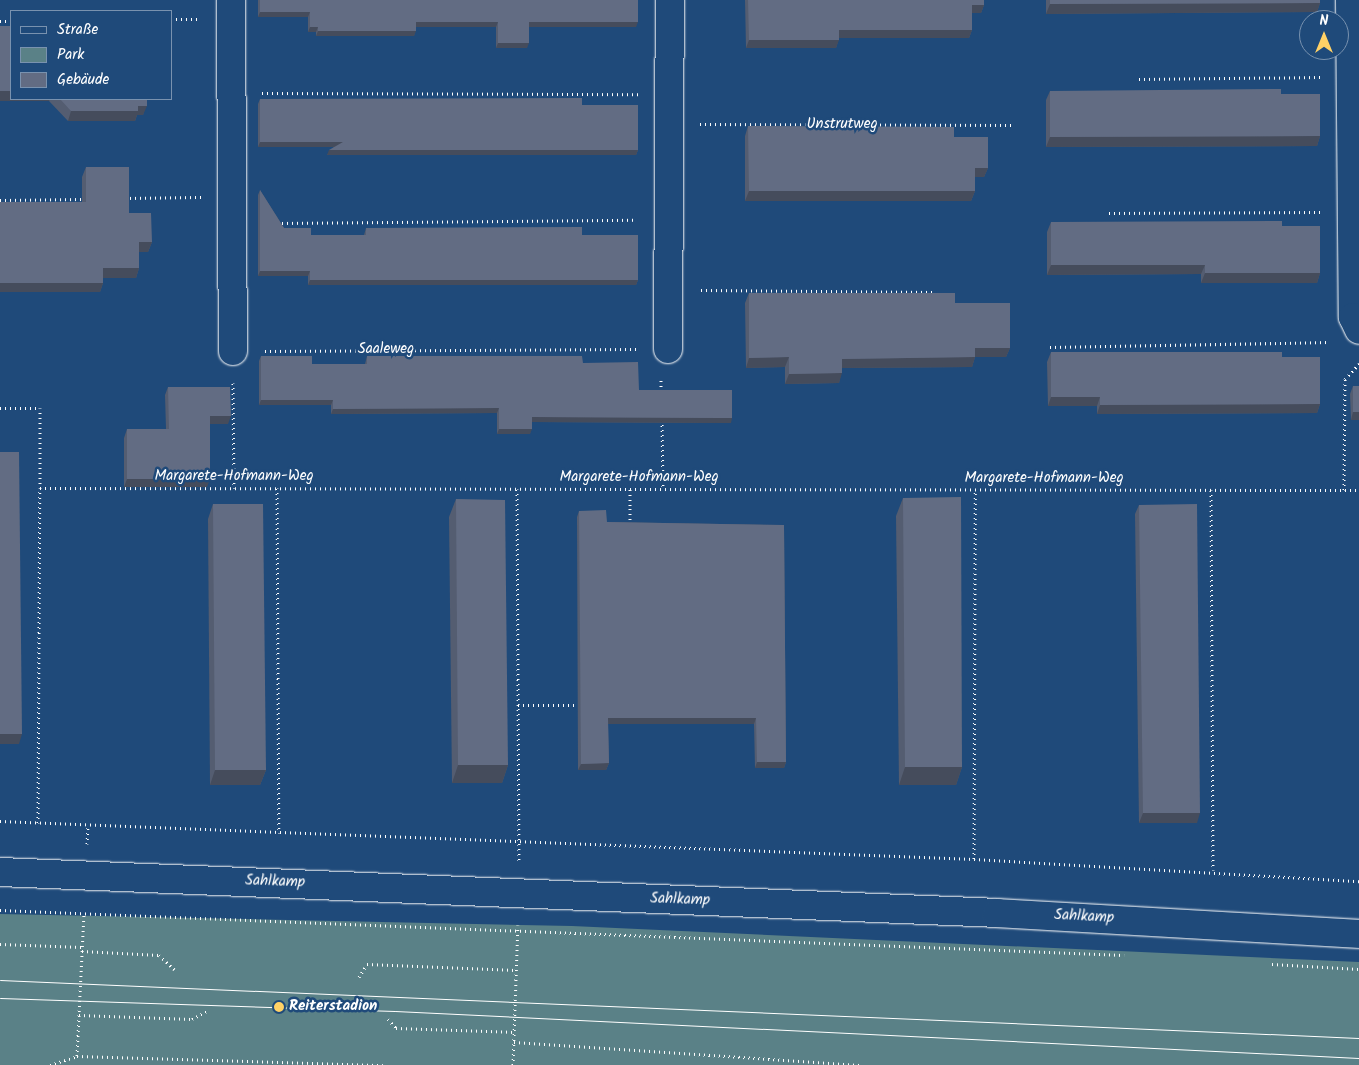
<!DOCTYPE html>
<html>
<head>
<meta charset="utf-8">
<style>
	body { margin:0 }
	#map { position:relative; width:1359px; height:1065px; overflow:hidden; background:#1f4a7a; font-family:Kalam,sans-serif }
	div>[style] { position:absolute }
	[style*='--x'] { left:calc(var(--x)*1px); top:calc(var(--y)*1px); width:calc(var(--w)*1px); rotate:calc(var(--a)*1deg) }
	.green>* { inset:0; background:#5a8187 }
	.path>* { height:3px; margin-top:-1.5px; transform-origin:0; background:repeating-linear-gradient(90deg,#fff 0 1px,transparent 0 5px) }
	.roads { filter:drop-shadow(0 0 1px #fff) drop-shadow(0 0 1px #fff) }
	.minor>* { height:28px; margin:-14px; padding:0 14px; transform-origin:14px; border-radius:14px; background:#1f4a7a }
	.tram>* { height:1px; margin:-0.5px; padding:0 0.5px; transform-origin:0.5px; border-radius:0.5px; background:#fff }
	.wall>* { inset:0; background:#545d71 }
	.shaded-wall>* { inset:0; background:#454c5c }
	.building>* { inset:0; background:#626c83 }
	.dots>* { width:14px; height:14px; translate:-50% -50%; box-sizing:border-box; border:2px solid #1f4a7a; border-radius:50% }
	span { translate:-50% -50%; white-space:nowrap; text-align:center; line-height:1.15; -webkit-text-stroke:5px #1f4a7a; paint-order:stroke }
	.street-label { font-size:15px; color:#fff }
	.poi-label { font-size:15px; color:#fff; font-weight:700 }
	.left { translate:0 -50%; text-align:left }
	.legend { position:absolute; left:10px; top:10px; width:162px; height:90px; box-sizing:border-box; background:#1f4a7a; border:1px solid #7992af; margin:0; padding:6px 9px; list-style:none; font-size:15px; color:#fff }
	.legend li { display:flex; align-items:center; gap:10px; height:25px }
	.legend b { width:25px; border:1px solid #7992af }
	.north { position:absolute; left:1299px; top:10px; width:50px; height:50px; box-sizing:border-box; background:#1f4a7a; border:1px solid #7992af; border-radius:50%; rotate:0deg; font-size:14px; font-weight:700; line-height:20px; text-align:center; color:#fff }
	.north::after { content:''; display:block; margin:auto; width:18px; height:22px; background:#ffd166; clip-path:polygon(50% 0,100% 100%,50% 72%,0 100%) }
</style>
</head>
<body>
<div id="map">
	<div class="green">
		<i style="clip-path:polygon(0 914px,572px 926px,1359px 962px,1359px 1065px,0 1065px)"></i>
	</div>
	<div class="path">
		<i style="--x:171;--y:19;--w:30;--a:0"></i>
		<i style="--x:0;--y:21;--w:11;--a:0"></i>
		<i style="--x:1139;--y:79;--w:181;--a:-0.6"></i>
		<i style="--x:262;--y:93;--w:376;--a:0.2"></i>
		<i style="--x:700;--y:124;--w:314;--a:0.2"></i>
		<i style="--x:125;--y:198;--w:76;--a:-0.8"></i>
		<i style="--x:0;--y:200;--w:86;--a:-0.7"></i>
		<i style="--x:1109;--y:213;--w:212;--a:-0.3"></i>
		<i style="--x:277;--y:223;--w:359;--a:-0.5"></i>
		<i style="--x:701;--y:290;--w:234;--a:0.5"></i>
		<i style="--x:1050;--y:347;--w:280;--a:-1"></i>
		<i style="--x:265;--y:351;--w:372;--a:-0.3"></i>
		<i style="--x:661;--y:380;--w:13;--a:90"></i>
		<i style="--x:233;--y:383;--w:105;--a:89.5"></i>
		<i style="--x:0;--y:408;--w:40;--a:0"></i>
		<i style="--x:40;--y:408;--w:80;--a:90"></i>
		<i style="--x:40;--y:488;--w:1319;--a:0.09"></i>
		<i style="--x:662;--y:420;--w:69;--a:89.2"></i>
		<i style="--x:277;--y:488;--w:345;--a:89.7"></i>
		<i style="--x:517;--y:489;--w:372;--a:89.7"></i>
		<i style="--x:630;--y:489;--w:36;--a:90"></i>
		<i style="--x:1211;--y:490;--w:380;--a:89.7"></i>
		<i style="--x:1344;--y:490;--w:111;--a:-89.5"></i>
		<i style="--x:1345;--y:379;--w:21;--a:-47"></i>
		<i style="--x:518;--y:705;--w:64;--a:0"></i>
		<i style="--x:0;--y:821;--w:975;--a:2.23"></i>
		<i style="--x:974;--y:859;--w:386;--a:3.3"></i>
		<i style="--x:38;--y:823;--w:335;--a:-89.7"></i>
		<i style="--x:87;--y:844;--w:19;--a:-87"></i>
		<i style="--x:974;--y:859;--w:369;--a:-89.8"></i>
		<i style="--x:0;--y:910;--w:1125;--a:2.29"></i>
		<i style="--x:0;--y:944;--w:82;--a:2.1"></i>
		<i style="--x:82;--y:951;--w:77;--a:3"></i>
		<i style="--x:159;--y:955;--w:21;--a:43"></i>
		<i style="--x:1272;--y:964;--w:87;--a:3.3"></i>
		<i style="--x:359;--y:977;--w:15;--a:-58"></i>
		<i style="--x:367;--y:964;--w:149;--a:2.3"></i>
		<i style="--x:79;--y:1015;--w:113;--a:2"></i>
		<i style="--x:192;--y:1019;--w:17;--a:-28"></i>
		<i style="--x:388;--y:1019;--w:12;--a:48"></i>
		<i style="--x:396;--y:1028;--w:118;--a:1.9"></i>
		<i style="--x:514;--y:1042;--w:346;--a:3.8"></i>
		<i style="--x:77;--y:1056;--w:144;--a:-87.2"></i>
		<i style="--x:50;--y:1065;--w:28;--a:-18"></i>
		<i style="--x:77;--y:1056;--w:308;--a:1.7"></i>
		<i style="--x:513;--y:1065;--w:140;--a:-88"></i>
	</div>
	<div class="roads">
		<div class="minor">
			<i style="--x:231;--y:0;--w:351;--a:89.7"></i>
			<i style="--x:1350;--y:0;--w:317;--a:89.5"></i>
			<i style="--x:1353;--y:317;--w:14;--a:65"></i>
			<i style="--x:668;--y:349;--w:349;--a:-89.7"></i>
			<i style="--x:0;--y:872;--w:998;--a:2.35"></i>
			<i style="--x:997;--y:913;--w:363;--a:3.3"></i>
		</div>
	</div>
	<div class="tram">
		<i style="--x:0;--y:980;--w:1360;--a:2.44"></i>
		<i style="--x:0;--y:998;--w:395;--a:1.9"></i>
		<i style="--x:395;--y:1011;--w:965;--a:2.79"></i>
	</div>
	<div class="wall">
		<i style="clip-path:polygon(258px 0,638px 0,636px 27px,529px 27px,527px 48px,496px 48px,496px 27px,416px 27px,414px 36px,316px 36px,316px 32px,308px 32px,308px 17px,258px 17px)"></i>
		<i style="clip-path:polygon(745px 0,984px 0,984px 5px,981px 13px,972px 13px,972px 30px,969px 38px,839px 38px,836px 48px,746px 48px)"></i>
		<i style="clip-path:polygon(1046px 0,1320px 0,1320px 3px,1317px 12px,1046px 14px)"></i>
		<i style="clip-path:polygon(0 26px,11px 99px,147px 99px,143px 115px,137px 115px,135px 121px,68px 121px,49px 101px,0 101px)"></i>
		<i style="clip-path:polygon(1050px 91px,1281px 94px,1320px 136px,1317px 146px,1046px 147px,1046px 100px)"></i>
		<i style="clip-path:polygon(260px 99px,582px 105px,638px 150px,636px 155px,327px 155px,334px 147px,258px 147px,258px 104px)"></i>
		<i style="clip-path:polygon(748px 126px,954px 137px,988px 168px,984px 177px,975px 177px,975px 191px,971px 201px,745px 201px,745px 136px)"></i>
		<i style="clip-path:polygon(86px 167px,129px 213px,152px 242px,148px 252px,139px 252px,139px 268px,136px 278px,103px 278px,103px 283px,100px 292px,0 292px,82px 202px,82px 177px)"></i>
		<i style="clip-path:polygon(260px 190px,284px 228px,311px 235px,364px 235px,366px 228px,582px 235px,638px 280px,636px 285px,308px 285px,308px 276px,258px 276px,258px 195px)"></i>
		<i style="clip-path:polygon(1051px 222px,1282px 226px,1320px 273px,1317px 283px,1201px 283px,1201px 274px,1047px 275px,1047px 232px)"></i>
		<i style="clip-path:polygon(749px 293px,955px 303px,1010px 348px,1006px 357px,975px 357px,972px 367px,842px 368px,839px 383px,785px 384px,785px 367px,746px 368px,745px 303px)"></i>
		<i style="clip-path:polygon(1051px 352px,1282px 357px,1320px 404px,1317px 413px,1097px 414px,1097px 406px,1048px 406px,1047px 362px)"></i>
		<i style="clip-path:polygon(261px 356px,312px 364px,365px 364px,367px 356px,583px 363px,639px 390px,731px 423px,532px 422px,530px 434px,497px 434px,497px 413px,331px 414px,331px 405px,259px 405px,259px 361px)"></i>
		<i style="clip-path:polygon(1353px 386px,1359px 420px,1351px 420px,1350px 394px)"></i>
		<i style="clip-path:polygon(168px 387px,228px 424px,210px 424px,207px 487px,124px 487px,124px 438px,127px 429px,166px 429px,165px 395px)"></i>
		<i style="clip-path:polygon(903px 498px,962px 767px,956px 785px,899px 785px,896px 516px)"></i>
		<i style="clip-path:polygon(456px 499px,508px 765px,502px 783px,452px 783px,449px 517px)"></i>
		<i style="clip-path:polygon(213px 504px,266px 770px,260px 785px,210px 785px,208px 519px)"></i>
		<i style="clip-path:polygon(1139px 505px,1197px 823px,1139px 823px,1135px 514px)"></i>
		<i style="clip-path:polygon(579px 511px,607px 522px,784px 525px,786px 762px,784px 768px,755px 768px,754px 724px,608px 724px,609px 763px,606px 770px,578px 770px,577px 517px)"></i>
	</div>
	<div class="shaded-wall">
		<i style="clip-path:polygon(1320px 3px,1317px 12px,1046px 14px,1050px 4px)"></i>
		<i style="clip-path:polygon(972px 5px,984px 5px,981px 13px,969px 13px)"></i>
		<i style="clip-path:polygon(260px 12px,310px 12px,308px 17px,258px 17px)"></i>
		<i style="clip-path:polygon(416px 22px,498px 22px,496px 27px,414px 27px)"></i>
		<i style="clip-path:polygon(529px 22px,638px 22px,636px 27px,527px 27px)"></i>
		<i style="clip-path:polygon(310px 27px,318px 27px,316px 32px,308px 32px)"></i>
		<i style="clip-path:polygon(839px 30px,972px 30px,969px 38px,836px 38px)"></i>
		<i style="clip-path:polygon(318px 31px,416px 31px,414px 36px,316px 36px)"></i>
		<i style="clip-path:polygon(749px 40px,839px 40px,836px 48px,746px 48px)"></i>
		<i style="clip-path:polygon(498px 43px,529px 43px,527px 48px,496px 48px)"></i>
		<i style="clip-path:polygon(0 91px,11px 91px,11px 99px,50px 99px,49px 101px,0 101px)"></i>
		<i style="clip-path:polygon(138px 106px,147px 106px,143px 115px,137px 115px,135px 121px,68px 121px,71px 111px)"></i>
		<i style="clip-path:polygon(1320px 136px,1317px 146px,1046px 147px,1050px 137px)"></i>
		<i style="clip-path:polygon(260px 142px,343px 142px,341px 147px,258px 147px)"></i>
		<i style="clip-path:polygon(329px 150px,638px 150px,636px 155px,327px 155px)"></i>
		<i style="clip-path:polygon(975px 168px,988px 168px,984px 177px,971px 177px)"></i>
		<i style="clip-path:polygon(749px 191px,975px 191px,971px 201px,745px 201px)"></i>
		<i style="clip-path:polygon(139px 242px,152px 242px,148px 252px,136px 252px)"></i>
		<i style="clip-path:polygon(1051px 265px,1205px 265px,1201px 274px,1047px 275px)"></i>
		<i style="clip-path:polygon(103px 268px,139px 268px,136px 278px,100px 278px)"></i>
		<i style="clip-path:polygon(260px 271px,310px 271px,308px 276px,258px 276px)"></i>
		<i style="clip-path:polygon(1205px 273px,1320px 273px,1317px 283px,1201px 283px)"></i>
		<i style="clip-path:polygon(310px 280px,638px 280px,636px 285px,308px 285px)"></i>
		<i style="clip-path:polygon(0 283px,103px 283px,100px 292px,0 292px)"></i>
		<i style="clip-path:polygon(975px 348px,1010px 348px,1006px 357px,972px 357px)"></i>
		<i style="clip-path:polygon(789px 357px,785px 367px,746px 368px,749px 358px)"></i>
		<i style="clip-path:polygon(975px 357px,972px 367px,839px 368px,842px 359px)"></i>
		<i style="clip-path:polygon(842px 373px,839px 383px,785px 384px,789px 374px)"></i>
		<i style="clip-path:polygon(1051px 397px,1100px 397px,1097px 406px,1048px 406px)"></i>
		<i style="clip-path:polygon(261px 400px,333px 400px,331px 405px,259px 405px)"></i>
		<i style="clip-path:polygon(1320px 404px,1317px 413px,1097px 414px,1100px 405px)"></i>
		<i style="clip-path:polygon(499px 408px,497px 413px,331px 414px,333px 409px)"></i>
		<i style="clip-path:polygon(1353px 412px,1359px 412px,1359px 420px,1351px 420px)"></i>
		<i style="clip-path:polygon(210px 416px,231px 416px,228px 424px,207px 424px)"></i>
		<i style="clip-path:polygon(532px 417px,732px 418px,731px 423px,530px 422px)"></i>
		<i style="clip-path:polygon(499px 429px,532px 429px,530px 434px,497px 434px)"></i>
		<i style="clip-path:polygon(127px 479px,210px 479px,207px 487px,124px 487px)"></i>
		<i style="clip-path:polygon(608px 718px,756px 718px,754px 724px,606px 724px)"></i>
		<i style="clip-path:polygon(0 734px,22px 734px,19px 744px,0 744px)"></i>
		<i style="clip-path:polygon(757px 762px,786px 762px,784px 768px,755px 768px)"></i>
		<i style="clip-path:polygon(609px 763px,606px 770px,578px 770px,581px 764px)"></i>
		<i style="clip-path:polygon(458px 765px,508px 765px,502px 783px,452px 783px)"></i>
		<i style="clip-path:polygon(905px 767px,962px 767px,956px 785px,899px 785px)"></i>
		<i style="clip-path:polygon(215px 770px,266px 770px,260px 785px,210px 785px)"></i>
		<i style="clip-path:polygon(1143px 813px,1200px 813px,1197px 823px,1139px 823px)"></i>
	</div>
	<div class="building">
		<i style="clip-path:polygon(260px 0,638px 0,638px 22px,529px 22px,529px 43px,498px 43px,498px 22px,416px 22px,416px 31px,318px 31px,318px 27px,310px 27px,310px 12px,260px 12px)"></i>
		<i style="clip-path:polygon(748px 0,984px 0,984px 5px,972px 5px,972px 30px,839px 30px,839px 40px,749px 40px)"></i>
		<i style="clip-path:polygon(1050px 0,1320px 0,1320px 3px,1050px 4px)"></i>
		<i style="clip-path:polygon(0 26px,11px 26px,11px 91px,0 91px)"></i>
		<i style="clip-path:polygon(1281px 89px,1281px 94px,1320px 94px,1320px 136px,1050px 137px,1050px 91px)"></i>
		<i style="clip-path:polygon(582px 98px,582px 105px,638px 105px,638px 150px,329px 150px,343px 142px,260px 142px,260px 99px)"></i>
		<i style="clip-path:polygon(60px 99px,147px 99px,147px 106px,138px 106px,138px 111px,71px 111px)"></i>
		<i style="clip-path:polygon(748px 126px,954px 127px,954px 137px,988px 137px,988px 168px,975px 168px,975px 191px,749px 191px)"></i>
		<i style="clip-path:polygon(86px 167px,129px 167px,129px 213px,151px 213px,152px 242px,139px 242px,139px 268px,103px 268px,103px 283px,0 283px,0 202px,86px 202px)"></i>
		<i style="clip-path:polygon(260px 190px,284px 228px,311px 228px,311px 235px,366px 235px,366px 228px,582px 227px,582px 235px,638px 235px,638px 280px,310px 280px,310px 271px,260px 271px)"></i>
		<i style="clip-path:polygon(1282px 221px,1282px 226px,1320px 226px,1320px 273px,1205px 273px,1205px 265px,1051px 265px,1051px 222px)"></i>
		<i style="clip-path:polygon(749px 293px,955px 293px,955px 303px,1010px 303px,1010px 348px,975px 348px,975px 357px,842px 359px,842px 373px,789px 374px,789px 357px,749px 358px)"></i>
		<i style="clip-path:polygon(1051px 352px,1282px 352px,1282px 357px,1320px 357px,1320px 404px,1100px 405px,1100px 397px,1051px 397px)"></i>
		<i style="clip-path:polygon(261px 356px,312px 356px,312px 364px,367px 364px,367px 356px,582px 356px,583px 363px,638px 362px,639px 390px,732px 390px,732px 418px,532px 417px,532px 429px,499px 429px,499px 408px,333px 409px,333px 400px,261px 400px)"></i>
		<i style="clip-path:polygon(1353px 386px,1359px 386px,1359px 412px,1353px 412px)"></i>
		<i style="clip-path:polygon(168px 387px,230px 387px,231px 416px,210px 416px,210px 479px,127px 479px,127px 429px,169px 429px)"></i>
		<i style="clip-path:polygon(0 452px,19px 452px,22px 734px,0 734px)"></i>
		<i style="clip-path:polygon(961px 497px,962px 767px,905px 767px,903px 498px)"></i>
		<i style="clip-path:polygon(456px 499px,505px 500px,508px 765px,458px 765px)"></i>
		<i style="clip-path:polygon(213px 504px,263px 504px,266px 770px,215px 770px)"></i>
		<i style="clip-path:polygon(1197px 504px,1200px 813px,1143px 813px,1139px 505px)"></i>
		<i style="clip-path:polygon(606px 510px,607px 522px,784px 525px,786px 762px,757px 762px,756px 718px,608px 718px,609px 763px,581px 764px,579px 511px)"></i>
	</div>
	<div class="dots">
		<i style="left:279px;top:1007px;background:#ffd166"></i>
	</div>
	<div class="street-label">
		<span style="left:842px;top:125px">Unstrutweg</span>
		<span style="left:386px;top:350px">Saaleweg</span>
		<span style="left:234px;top:477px">Margarete-Hofmann-Weg</span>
		<span style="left:639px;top:478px">Margarete-Hofmann-Weg</span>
		<span style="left:1044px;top:479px">Margarete-Hofmann-Weg</span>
		<span style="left:275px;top:882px;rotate:2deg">Sahlkamp</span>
		<span style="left:680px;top:900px;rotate:2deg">Sahlkamp</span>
		<span style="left:1084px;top:917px;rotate:3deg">Sahlkamp</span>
	</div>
	<div class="poi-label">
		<span class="left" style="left:289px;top:1007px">Reiterstadion</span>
	</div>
	<ul class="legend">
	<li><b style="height:6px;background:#1f4a7a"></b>Straße</li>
	<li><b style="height:14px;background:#5a8187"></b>Park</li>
	<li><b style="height:14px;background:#626c83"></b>Gebäude</li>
	</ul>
	<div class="north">N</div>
</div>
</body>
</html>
